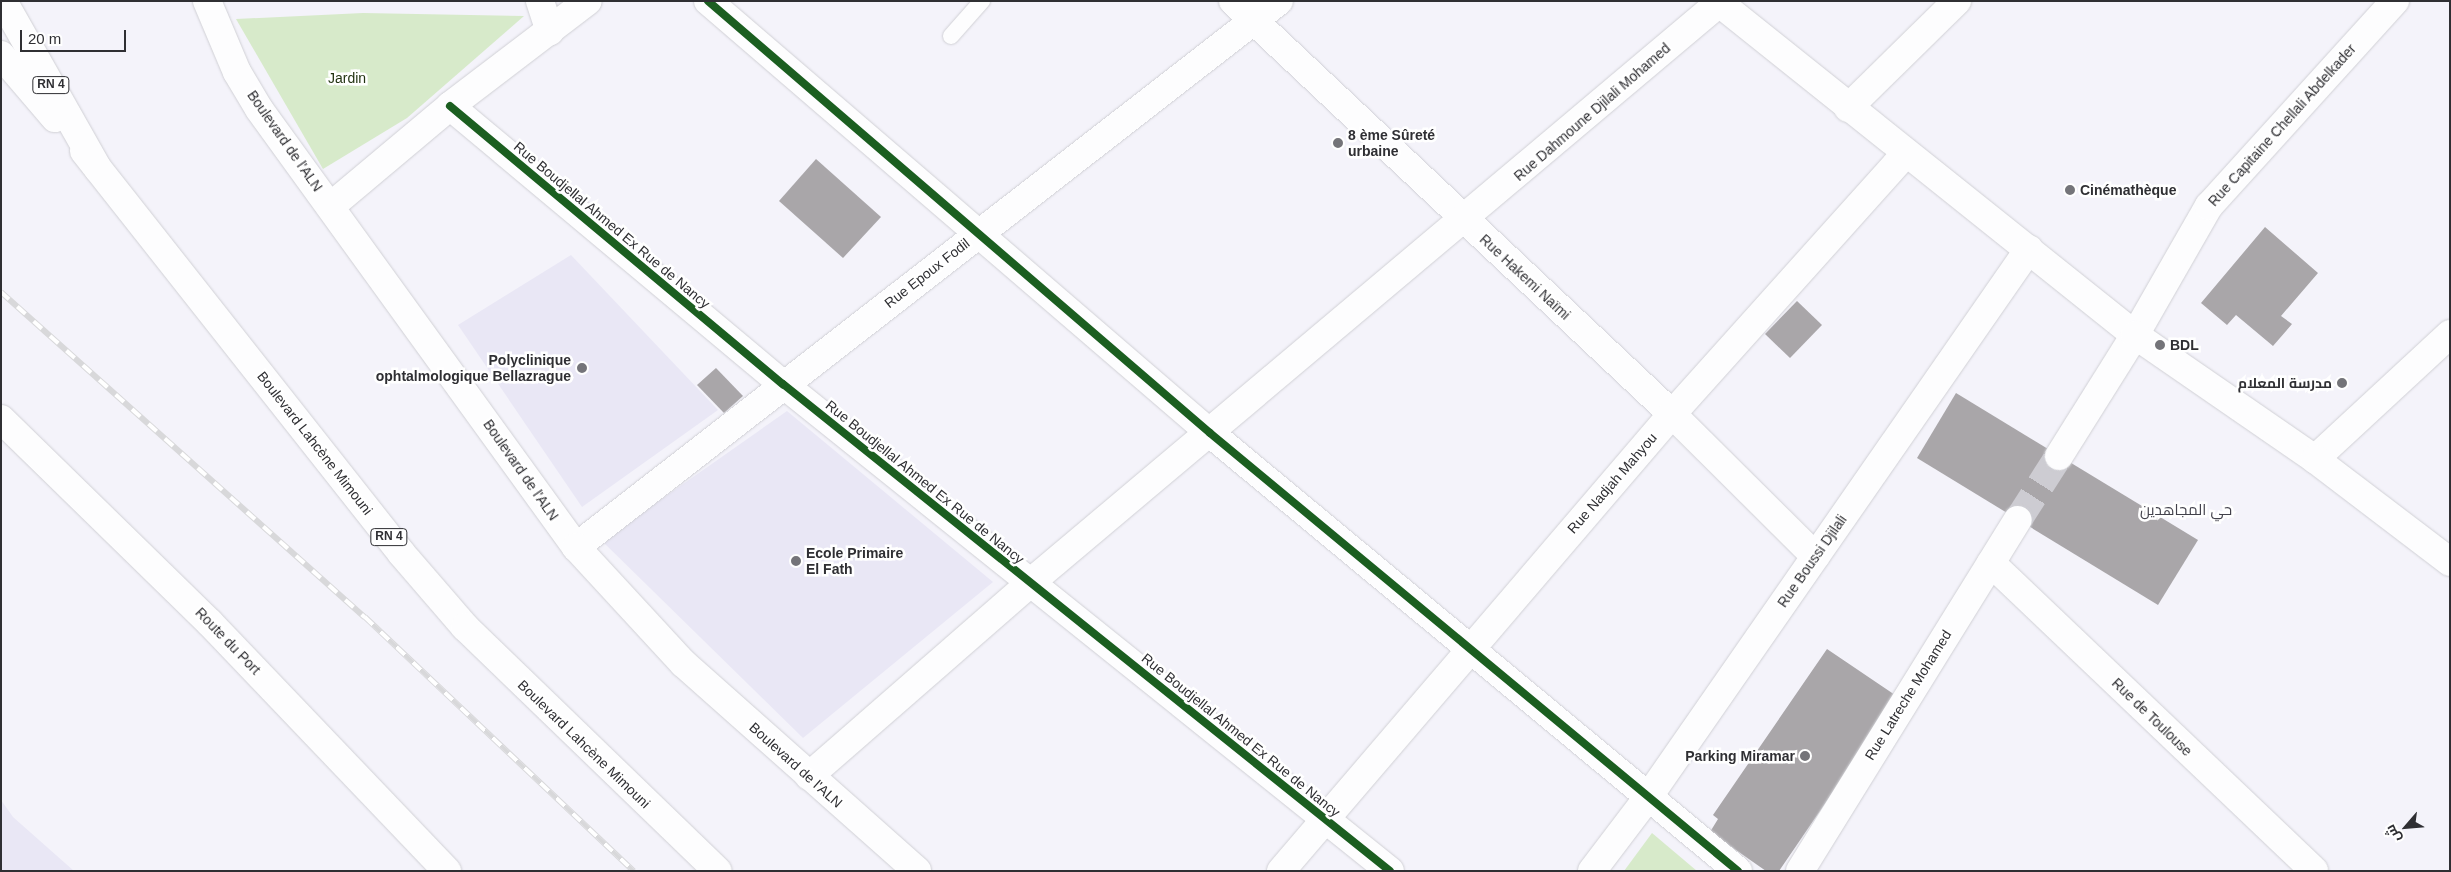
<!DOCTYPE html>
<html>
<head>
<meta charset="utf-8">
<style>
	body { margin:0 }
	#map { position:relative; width:2451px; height:872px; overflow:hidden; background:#f4f3fa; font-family:Helvetica,Cairo,sans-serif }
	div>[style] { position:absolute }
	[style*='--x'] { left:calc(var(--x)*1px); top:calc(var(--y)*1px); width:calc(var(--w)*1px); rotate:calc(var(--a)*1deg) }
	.built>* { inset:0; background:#e9e7f5 }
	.green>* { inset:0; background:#d7eaca }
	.building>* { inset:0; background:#a9a6a9 }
	.street-tunnel>* { height:28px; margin-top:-14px; transform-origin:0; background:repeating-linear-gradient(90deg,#cdccd2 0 28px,transparent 0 42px) }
	.roads { filter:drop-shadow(0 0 1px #d0d0d5) drop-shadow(0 0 1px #d0d0d5) }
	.lane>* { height:16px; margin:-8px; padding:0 8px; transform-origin:8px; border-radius:8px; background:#fdfdfe }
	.street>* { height:28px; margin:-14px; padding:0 14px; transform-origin:14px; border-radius:14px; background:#fdfdfe }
	.secondary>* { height:28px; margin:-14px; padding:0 14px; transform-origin:14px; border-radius:14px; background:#fdfdfe }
	.primary>* { height:28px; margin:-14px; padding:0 14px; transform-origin:14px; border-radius:14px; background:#fdfdfe }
	.highway>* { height:28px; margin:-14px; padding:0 14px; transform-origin:14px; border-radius:14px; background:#fdfdfe }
	.rail>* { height:5.5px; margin-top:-2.75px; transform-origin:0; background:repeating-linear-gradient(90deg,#fff 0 11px,#d8d8da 0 22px); box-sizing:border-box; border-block:1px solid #d8d8da }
	.cycleway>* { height:8px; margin:-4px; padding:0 4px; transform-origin:4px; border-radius:4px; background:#1b5e20 }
	.dots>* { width:14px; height:14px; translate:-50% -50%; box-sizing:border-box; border:2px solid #fff; border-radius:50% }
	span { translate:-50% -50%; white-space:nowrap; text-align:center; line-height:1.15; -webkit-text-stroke:5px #fff; paint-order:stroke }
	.shield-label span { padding:1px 4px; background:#fff; border:1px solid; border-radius:4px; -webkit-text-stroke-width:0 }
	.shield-label { font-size:12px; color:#2f2f33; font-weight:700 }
	.park-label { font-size:14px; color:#1f300e }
	.street-label { font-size:14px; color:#2f2f33 }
	.poi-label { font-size:14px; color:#2f2f33; font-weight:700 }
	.left { translate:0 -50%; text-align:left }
	.right { translate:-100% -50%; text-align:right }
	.neighbourhood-label { font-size:15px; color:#42414b }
	.frame { position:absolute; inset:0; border:2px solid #2f2f33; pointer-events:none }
	.north { position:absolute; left:2381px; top:802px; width:50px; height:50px; -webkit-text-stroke:4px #fff; paint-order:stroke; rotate:243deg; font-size:14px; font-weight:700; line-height:20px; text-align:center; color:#2f2f33 }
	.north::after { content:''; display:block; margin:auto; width:18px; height:22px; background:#2f2f33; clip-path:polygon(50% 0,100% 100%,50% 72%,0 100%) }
	.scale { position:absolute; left:20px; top:30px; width:106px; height:22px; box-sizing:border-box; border:2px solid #2f2f33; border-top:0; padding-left:6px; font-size:15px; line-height:18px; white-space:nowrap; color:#2f2f33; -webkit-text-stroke:4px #fff; paint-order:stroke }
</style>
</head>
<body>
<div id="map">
	<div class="built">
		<i style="clip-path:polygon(571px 255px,718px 410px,582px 507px,458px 325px)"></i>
		<i style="clip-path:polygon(787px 411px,993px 582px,803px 738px,602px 541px)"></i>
		<i style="clip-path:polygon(1px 800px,13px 817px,74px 871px,1px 871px)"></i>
	</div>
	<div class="green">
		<i style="clip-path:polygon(363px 13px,524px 16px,407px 118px,323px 169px,236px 19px)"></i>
		<i style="clip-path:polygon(1652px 833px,1697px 871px,1624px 871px)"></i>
	</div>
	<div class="building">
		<i style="clip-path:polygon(816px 159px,881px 217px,843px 258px,779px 201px)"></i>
		<i style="clip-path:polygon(2265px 227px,2318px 273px,2281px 316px,2292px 324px,2273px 346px,2236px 315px,2227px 325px,2201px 303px)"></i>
		<i style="clip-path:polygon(1797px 301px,1822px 325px,1790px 358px,1765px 334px)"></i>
		<i style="clip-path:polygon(716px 368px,743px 396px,724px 413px,697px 385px)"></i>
		<i style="clip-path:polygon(1956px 393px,2198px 540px,2158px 605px,1917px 458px)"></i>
		<i style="clip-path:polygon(1827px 649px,1898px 697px,1779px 871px,1766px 871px,1710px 832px,1718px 819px,1713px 815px)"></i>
	</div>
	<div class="street-tunnel">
		<i style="--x:2018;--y:520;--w:76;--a:-57.4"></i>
	</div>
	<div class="roads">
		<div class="lane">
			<i style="--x:951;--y:36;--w:47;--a:-48.5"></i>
		</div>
		<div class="street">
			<i style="--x:708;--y:1;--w:662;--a:40.71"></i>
			<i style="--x:1210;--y:433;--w:686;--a:39.68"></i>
			<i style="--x:1233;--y:1;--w:603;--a:43.25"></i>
			<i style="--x:1672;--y:414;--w:202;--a:44.8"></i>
			<i style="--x:1848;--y:108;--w:153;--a:-44.5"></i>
			<i style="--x:2059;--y:456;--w:143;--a:-57.9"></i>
			<i style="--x:2135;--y:335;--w:149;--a:-60.2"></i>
			<i style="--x:2209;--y:206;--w:277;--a:-47.8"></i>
			<i style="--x:2315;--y:459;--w:184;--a:-42.8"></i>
			<i style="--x:576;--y:547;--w:890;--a:-37.84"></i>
			<i style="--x:1991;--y:563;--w:446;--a:43.6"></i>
			<i style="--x:809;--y:776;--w:293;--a:-41.1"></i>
			<i style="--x:1030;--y:583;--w:901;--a:-40.09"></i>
			<i style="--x:1281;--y:871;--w:601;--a:-49.45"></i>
			<i style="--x:1672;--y:414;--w:349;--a:-48.1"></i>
			<i style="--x:1592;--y:871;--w:94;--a:-52.8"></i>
			<i style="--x:1649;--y:796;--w:666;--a:-55.21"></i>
			<i style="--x:1800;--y:871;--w:413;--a:-58.2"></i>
		</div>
		<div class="secondary">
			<i style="--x:207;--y:1;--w:77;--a:67.1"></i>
			<i style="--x:237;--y:72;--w:43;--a:59.3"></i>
			<i style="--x:259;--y:109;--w:541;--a:54.11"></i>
			<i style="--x:576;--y:547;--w:158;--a:47.3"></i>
			<i style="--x:683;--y:663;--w:313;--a:41.6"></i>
			<i style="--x:540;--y:1;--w:32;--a:72"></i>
			<i style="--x:1717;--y:1;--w:535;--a:38.63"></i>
			<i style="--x:2135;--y:335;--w:219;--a:34.6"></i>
			<i style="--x:2315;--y:459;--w:170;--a:37.3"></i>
			<i style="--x:450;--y:106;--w:434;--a:39.9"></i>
			<i style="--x:783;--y:384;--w:778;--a:38.74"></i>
			<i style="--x:331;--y:206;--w:155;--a:-40"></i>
			<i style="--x:450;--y:106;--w:173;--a:-37.3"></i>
			<i style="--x:1;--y:419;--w:292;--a:44.3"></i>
			<i style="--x:210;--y:623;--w:343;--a:46.3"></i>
		</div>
		<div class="primary">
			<i style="--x:84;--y:151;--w:513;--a:51.72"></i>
			<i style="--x:402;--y:554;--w:96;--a:49.2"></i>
			<i style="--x:465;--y:627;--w:351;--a:44"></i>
		</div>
		<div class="highway">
			<i style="--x:3;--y:1;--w:193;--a:60.5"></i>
			<i style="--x:1;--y:55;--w:83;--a:49.4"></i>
		</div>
	</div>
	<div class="rail">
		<i style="--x:1;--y:292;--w:488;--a:41.8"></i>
		<i style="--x:365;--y:617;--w:370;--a:43.4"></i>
	</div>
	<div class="cycleway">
		<i style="--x:708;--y:1;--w:662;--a:40.71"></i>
		<i style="--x:1210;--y:433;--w:686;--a:39.68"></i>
		<i style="--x:450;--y:106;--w:434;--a:39.9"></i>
		<i style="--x:783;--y:384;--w:778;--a:38.74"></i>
	</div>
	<div class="dots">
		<i style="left:1338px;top:143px;background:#747479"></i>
		<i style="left:2070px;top:190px;background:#747479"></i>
		<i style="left:2160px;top:345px;background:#747479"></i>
		<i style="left:582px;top:368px;background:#747479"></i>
		<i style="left:2342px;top:383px;background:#747479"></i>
		<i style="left:796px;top:561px;background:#747479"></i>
		<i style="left:1805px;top:756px;background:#747479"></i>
	</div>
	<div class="shield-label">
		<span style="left:51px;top:85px">RN 4</span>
		<span style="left:389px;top:537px">RN 4</span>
	</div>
	<div class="park-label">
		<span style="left:347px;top:78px">Jardin</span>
	</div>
	<div class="street-label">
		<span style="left:1592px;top:112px;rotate:-41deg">Rue Dahmoune Djilali Mohamed</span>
		<span style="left:2282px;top:125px;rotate:-48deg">Rue Capitaine Chellali Abdelkader</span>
		<span style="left:285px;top:141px;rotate:55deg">Boulevard de l'ALN</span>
		<span style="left:612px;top:225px;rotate:40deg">Rue Boudjellal Ahmed Ex Rue de Nancy</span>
		<span style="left:927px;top:273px;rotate:-38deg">Rue Epoux Fodil</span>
		<span style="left:1525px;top:277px;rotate:43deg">Rue Hakemi Naïmi</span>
		<span style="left:315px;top:443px;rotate:52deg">Boulevard Lahcène Mimouni</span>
		<span style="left:521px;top:470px;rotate:55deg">Boulevard de l'ALN</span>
		<span style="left:925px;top:482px;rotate:39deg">Rue Boudjellal Ahmed Ex Rue de Nancy</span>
		<span style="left:1612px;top:483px;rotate:-49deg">Rue Nadjah Mahyou</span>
		<span style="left:1812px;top:561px;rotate:-55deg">Rue Boussi Djilali</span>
		<span style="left:228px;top:641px;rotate:46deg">Route du Port</span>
		<span style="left:1908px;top:695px;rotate:-58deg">Rue Latreche Mohamed</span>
		<span style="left:2152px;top:717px;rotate:44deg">Rue de Toulouse</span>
		<span style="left:1241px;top:735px;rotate:39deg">Rue Boudjellal Ahmed Ex Rue de Nancy</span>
		<span style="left:584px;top:744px;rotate:44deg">Boulevard Lahcène Mimouni</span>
		<span style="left:796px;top:765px;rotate:42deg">Boulevard de l'ALN</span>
	</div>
	<div class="poi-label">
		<span class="left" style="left:1348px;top:143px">8 ème Sûreté<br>urbaine</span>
		<span class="left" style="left:2080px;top:190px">Cinémathèque</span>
		<span class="left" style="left:2170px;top:345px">BDL</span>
		<span class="right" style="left:571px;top:368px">Polyclinique<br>ophtalmologique Bellazrague</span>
		<span class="right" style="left:2332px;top:383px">مدرسة المعلام</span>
		<span class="left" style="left:806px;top:561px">Ecole Primaire<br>El Fath</span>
		<span class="right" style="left:1795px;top:756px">Parking Miramar</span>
	</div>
	<div class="neighbourhood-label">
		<span style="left:2186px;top:510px">حي المجاهدين</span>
	</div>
	<div class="frame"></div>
	<div class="north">ش</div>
	<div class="scale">20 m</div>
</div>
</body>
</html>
